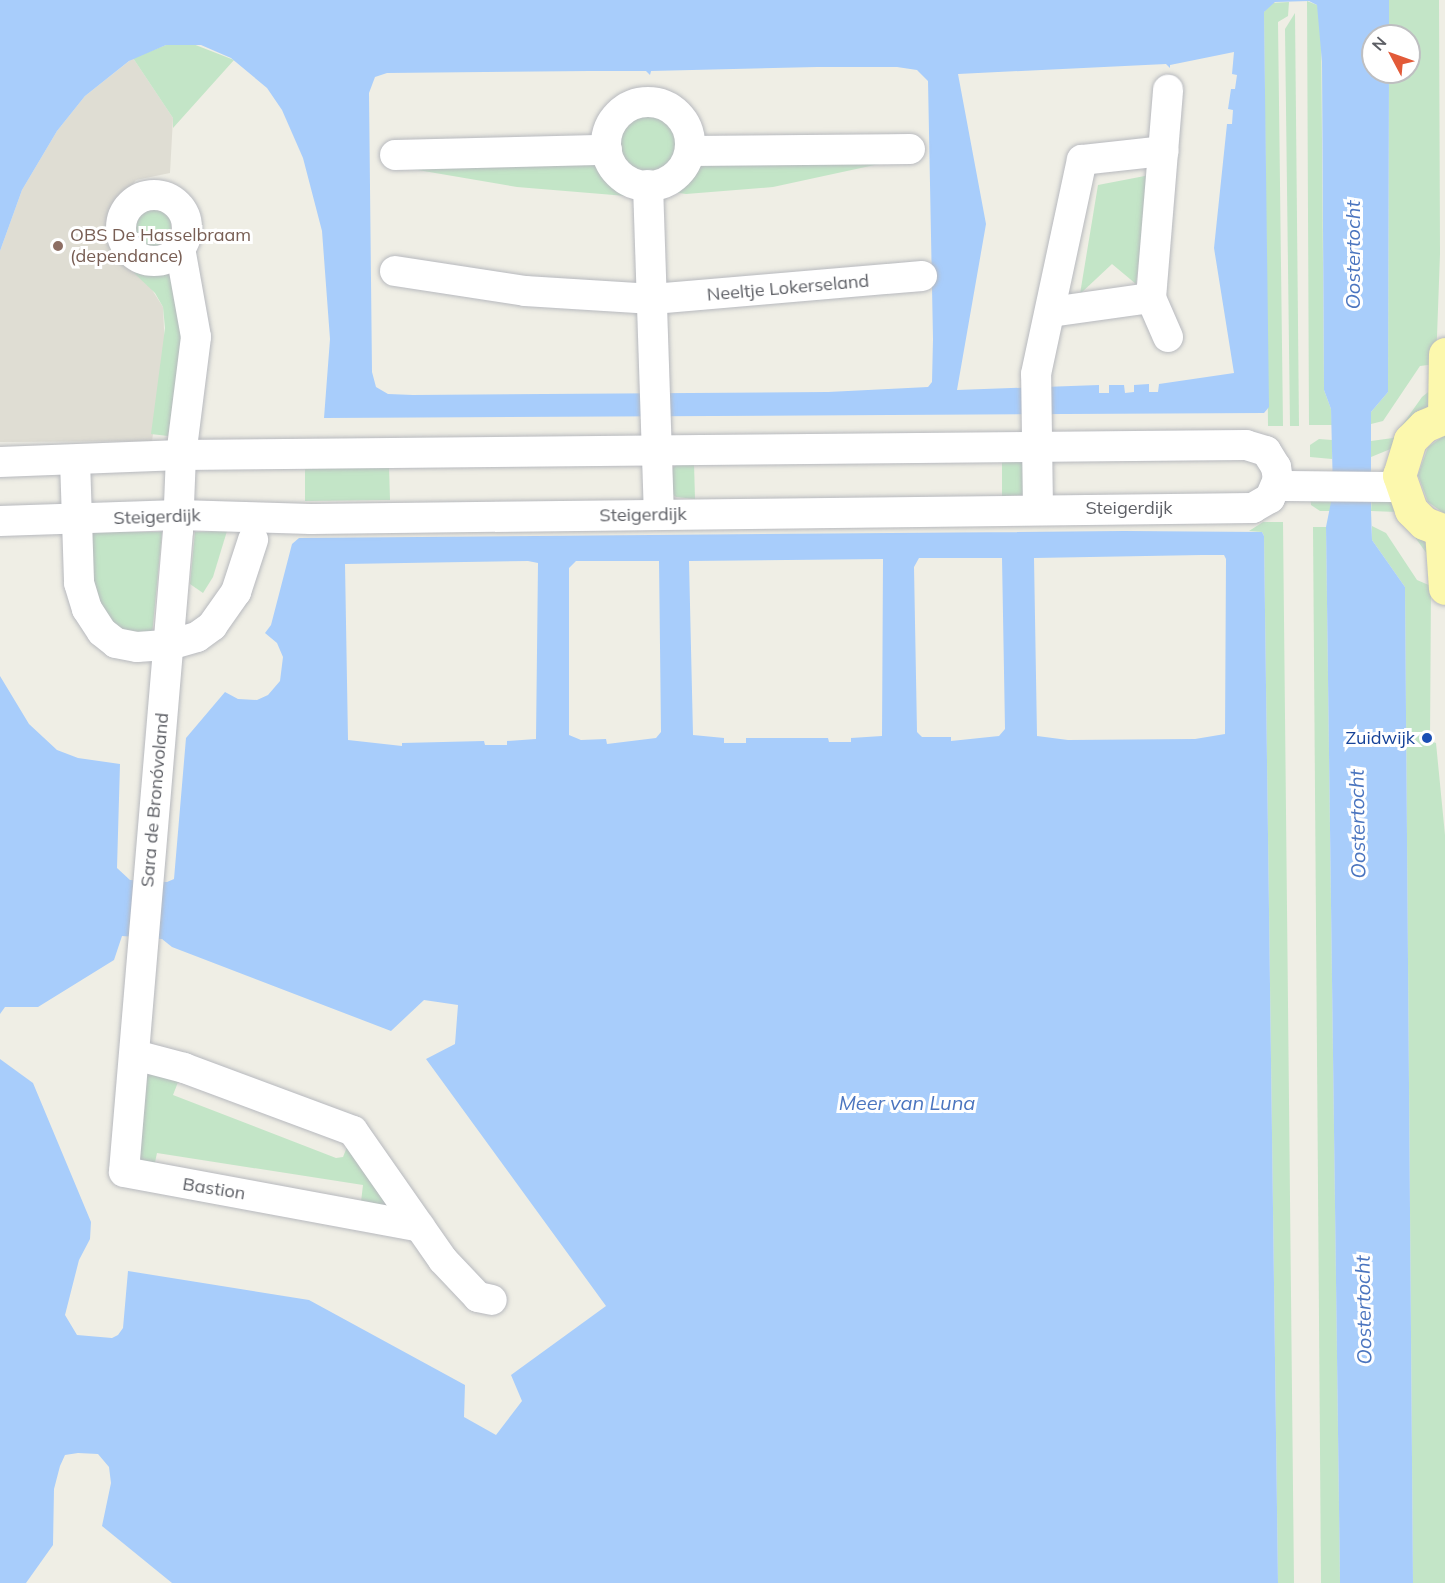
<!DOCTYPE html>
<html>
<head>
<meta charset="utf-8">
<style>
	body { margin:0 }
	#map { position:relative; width:1445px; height:1583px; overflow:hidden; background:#efeee5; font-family:Mulish,sans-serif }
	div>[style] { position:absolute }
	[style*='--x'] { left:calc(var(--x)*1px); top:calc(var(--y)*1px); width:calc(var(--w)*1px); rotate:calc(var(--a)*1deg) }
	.education>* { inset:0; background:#dfddd3 }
	.green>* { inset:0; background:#c3e5c7 }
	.round { border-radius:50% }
	.water>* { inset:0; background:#a8cdfb }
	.roads { filter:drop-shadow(0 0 2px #b7b9be) drop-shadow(0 0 2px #b7b9be) }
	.minor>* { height:30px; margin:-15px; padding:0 15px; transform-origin:15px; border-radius:15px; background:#fff }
	.minor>.ring { margin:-15px; padding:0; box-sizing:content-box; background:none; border:30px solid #fff; border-radius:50% }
	.major>* { height:33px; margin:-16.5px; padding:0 16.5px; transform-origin:16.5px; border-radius:16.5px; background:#fcf8ad }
	.dots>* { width:16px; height:16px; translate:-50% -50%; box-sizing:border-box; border:3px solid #fff; border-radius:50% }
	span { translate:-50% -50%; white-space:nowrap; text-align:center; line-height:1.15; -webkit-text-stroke:6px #fff; paint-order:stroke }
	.education-label { font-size:18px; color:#785e54 }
	.left { translate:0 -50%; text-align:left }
	.street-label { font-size:18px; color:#5d5f65 }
	.transit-label { font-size:18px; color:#164399 }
	.right { translate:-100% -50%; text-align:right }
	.water-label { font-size:20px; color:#4b75bf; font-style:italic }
	.north { position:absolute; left:1361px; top:24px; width:60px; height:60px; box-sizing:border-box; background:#fff; border:2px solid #bebfc1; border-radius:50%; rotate:311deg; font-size:16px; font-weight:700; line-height:24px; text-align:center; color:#5d5f65 }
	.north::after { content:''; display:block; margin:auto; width:21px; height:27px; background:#e25a38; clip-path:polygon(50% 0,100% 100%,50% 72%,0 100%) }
</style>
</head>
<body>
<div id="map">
	<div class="education">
		<i style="clip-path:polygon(133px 58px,173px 118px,170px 173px,136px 180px,107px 218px,109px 237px,119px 257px,147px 282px,163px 307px,165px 350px,152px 441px,0 442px,0 251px,22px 190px,57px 131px,85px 96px)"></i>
	</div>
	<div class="green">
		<i style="clip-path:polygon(1389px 0,1439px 0,1440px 254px,1436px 364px,1420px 366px,1383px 421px,1371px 424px,1371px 412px,1388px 392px,1389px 72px,1409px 72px,1409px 36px,1389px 36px)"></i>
		<i style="clip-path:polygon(1307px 1px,1317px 5px,1321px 16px,1324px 390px,1331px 409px,1332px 425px,1309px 425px)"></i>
		<i style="clip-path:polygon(1289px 2px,1288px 16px,1278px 22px,1283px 426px,1268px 426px,1264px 12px,1270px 3px)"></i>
		<i style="clip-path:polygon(1295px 13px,1299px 426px,1290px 426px,1285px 29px)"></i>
		<i style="clip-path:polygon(193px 44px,234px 60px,173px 128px,173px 118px,133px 58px,166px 45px)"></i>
		<i class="round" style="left:615px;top:109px;width:66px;height:66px"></i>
		<i style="clip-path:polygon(702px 155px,907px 158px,773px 187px,686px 194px,666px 191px)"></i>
		<i style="clip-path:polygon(601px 159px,618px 186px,638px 197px,517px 187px,400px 167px)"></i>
		<i style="clip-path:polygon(1150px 175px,1136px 284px,1112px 264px,1080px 294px,1098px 185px)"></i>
		<i class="round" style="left:129px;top:205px;width:42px;height:42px"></i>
		<i style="clip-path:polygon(150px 266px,162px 267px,171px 274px,186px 316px,168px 436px,151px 434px,165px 328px,163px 307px,155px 293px,134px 273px)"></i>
		<i style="clip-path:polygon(1432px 389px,1440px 394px,1393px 448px,1371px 457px,1371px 441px,1393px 438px,1422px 397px)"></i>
		<i style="clip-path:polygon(1445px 435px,1445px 514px,1428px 502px,1418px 475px,1428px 447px)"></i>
		<i style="clip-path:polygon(1319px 439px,1332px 440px,1332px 459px,1310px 457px,1310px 445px)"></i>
		<i style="clip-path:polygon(1024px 460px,1024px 495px,1002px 496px,1002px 461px)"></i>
		<i style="clip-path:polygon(694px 463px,695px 499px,676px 497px,671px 493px,671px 469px,676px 465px)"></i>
		<i style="clip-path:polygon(389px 466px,390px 500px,305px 501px,305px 467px)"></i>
		<i style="clip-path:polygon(1310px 492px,1333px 492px,1332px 511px,1320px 511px,1311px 505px)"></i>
		<i style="clip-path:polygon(1372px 495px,1388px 497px,1422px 530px,1432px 561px,1397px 512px,1371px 511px)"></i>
		<i style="clip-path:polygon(1263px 522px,1283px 522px,1294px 1583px,1278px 1583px,1264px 536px,1262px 532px,1249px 531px)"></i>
		<i style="clip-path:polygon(1372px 526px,1386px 533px,1417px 580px,1431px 586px,1430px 741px,1436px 743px,1445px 835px,1445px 1583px,1413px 1583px,1405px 587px,1372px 540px)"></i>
		<i style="clip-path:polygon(1313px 527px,1326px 527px,1340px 1583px,1321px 1583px)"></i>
		<i style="clip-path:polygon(227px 531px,213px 577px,203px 593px,190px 584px,195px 532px)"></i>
		<i style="clip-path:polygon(79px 532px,162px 532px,152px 635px,109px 632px)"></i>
		<i style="clip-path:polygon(148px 1069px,180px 1077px,173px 1095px,336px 1158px,343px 1157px,349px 1142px,386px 1196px,386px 1207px,361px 1202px,363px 1185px,157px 1153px,153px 1172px,137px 1161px)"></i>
	</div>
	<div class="water">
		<i style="clip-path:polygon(evenodd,0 0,1389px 0,1389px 36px,1373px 36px,1373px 72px,1389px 72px,1388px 392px,1371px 412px,1371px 511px,1372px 540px,1405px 587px,1413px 1583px,1340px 1583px,1326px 527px,1333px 492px,1331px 409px,1324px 390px,1322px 62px,1317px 5px,1309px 1px,1275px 2px,1264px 12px,1269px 407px,1264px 413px,324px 418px,330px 339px,322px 231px,303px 158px,282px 110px,267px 88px,231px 58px,201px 45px,166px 45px,129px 61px,85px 96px,57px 131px,22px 190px,0 251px,0 0,1234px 52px,1232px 74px,1237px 75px,1235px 89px,1231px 89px,1228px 109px,1233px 110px,1232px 124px,1227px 124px,1214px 248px,1234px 373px,1159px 384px,1158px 392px,1149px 392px,1149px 384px,1134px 385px,1134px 392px,1125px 393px,1124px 385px,1109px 385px,1109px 393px,1099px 393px,1099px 385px,957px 390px,986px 224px,958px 74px,1166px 64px,1170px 68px,1170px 65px,1234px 52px,0 0,817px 67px,897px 67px,917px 70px,928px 81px,933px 339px,932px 382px,928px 387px,828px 392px,413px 395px,388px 394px,376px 387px,372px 372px,369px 93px,375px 77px,387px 73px,589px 71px,646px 71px,650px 75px,651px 71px,817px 67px)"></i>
		<i style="clip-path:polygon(evenodd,1124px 531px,1262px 532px,1264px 536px,1278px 1583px,172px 1583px,102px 1526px,111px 1483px,109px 1467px,98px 1454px,78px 1453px,65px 1455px,60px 1466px,54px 1489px,53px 1545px,26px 1583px,0 1583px,0 1059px,33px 1083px,91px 1222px,90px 1239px,79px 1260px,65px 1315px,77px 1335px,112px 1338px,118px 1335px,123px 1328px,128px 1271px,309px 1300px,465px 1385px,464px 1417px,496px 1435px,522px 1401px,511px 1375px,606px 1306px,426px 1059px,455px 1044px,458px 1005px,424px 1000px,391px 1031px,172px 947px,162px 939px,122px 936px,114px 960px,38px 1007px,5px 1007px,0 1014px,0 676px,29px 724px,57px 750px,78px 758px,120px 764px,117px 868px,130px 880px,167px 882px,174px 879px,186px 738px,225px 692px,238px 699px,257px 700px,268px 695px,280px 681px,283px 657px,277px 643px,265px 633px,271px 625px,292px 544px,299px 538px,1124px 531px,1202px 555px,1224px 555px,1226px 559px,1225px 734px,1195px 739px,1068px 740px,1037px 736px,1034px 558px,1202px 555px,1124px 531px,919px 558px,1002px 558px,1005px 729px,999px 736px,951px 741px,951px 737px,922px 737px,917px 732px,914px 567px,919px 558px,1124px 531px,883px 559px,882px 736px,851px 738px,851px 742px,829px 742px,828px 738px,746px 738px,746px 743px,724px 743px,724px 738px,693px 735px,689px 561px,883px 559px,1124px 531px,528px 561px,538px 563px,536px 739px,507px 741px,507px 745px,485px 745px,484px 741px,402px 743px,402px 746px,348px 740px,345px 564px,528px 561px,1124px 531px,576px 561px,659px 561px,661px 732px,656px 738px,607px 744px,606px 739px,581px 740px,569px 735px,569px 568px,576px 561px)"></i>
	</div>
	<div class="roads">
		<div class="minor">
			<i class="ring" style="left:606px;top:102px;width:54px;height:54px"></i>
			<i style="--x:690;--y:151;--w:220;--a:-0.5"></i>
			<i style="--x:395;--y:155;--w:212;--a:-1.4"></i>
			<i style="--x:648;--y:185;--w:330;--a:88.1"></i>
			<i class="ring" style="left:121px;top:195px;width:36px;height:36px"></i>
			<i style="--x:180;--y:248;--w:90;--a:79.8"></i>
			<i style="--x:196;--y:337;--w:119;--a:97.2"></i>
			<i style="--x:181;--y:455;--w:76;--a:92.3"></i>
			<i style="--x:178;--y:531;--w:643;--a:94.82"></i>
			<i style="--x:124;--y:1172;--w:301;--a:10.5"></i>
			<i style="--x:395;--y:271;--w:132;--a:8.7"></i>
			<i style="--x:525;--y:291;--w:128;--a:3.6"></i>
			<i style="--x:653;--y:299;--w:270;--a:-4.9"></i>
			<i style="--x:1051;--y:312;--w:101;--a:-8"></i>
			<i style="--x:1168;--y:337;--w:43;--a:-113.6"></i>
			<i style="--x:1151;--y:298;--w:209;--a:-85.3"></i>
			<i style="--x:75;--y:460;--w:123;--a:88.1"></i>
			<i style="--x:79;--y:583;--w:27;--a:73"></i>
			<i style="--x:87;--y:609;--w:27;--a:57"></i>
			<i style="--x:102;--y:632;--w:18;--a:38"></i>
			<i style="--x:116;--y:643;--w:21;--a:11"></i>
			<i style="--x:137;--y:647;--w:32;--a:-4"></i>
			<i style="--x:169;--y:645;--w:29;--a:-16"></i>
			<i style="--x:197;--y:637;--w:19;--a:-36"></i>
			<i style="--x:212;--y:626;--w:42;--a:-54.8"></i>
			<i style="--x:236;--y:592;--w:55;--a:-71.9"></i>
			<i style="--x:0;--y:462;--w:181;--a:-2.2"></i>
			<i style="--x:181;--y:455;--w:1065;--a:-0.54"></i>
			<i style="--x:1246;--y:445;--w:21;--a:17"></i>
			<i style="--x:1266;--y:451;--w:19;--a:58"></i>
			<i style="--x:1276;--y:467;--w:12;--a:81"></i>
			<i style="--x:1278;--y:479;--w:21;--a:113"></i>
			<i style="--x:1270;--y:498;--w:20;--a:150"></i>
			<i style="--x:1253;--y:508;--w:942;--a:179.33"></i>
			<i style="--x:311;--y:519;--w:132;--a:-178.3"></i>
			<i style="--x:179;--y:515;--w:179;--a:178.1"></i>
			<i style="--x:1276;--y:486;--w:125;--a:0.5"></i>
			<i style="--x:1038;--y:509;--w:135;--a:-90.8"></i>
			<i style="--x:1036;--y:374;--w:219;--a:-77.9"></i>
			<i style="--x:1082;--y:160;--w:82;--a:-6.3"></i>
			<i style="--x:135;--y:1055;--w:51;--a:14.9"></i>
			<i style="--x:184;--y:1068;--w:180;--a:20.4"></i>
			<i style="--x:353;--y:1131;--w:157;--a:55.1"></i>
			<i style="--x:443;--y:1260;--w:51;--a:46.6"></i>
			<i style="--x:478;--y:1297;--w:14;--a:12"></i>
		</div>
		<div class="major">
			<i style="--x:1444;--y:417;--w:63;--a:-89.1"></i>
			<i style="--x:1445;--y:417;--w:23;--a:157"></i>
			<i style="--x:1424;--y:426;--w:20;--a:135"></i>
			<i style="--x:1410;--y:440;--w:37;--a:107"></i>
			<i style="--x:1399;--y:475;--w:37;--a:71"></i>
			<i style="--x:1411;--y:510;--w:18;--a:45"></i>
			<i style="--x:1424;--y:523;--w:22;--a:21"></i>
			<i style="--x:1441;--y:531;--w:57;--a:86"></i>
		</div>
	</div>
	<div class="dots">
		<i style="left:58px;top:246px;background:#8d6e63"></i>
		<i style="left:1427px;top:738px;background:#1a4fb4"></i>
	</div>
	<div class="education-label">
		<span class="left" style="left:70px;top:246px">OBS De Hasselbraam<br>(dependance)</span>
	</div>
	<div class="street-label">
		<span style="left:788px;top:288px;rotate:-5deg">Neeltje Lokerseland</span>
		<span style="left:1129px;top:508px">Steigerdijk</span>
		<span style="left:643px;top:515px;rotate:-1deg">Steigerdijk</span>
		<span style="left:157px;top:517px;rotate:-2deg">Steigerdijk</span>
		<span style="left:155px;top:800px;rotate:-85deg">Sara de Bronóvoland</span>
		<span style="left:214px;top:1189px;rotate:9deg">Bastion</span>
	</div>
	<div class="transit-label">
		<span class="right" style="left:1415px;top:738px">Zuidwijk</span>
	</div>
	<div class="water-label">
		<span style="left:1352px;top:255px;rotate:-90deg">Oostertocht</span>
		<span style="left:1357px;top:824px;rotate:-91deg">Oostertocht</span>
		<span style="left:907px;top:1102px">Meer van Luna</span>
		<span style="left:1363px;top:1310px;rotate:-91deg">Oostertocht</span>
	</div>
	<div class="north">N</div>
</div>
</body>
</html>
